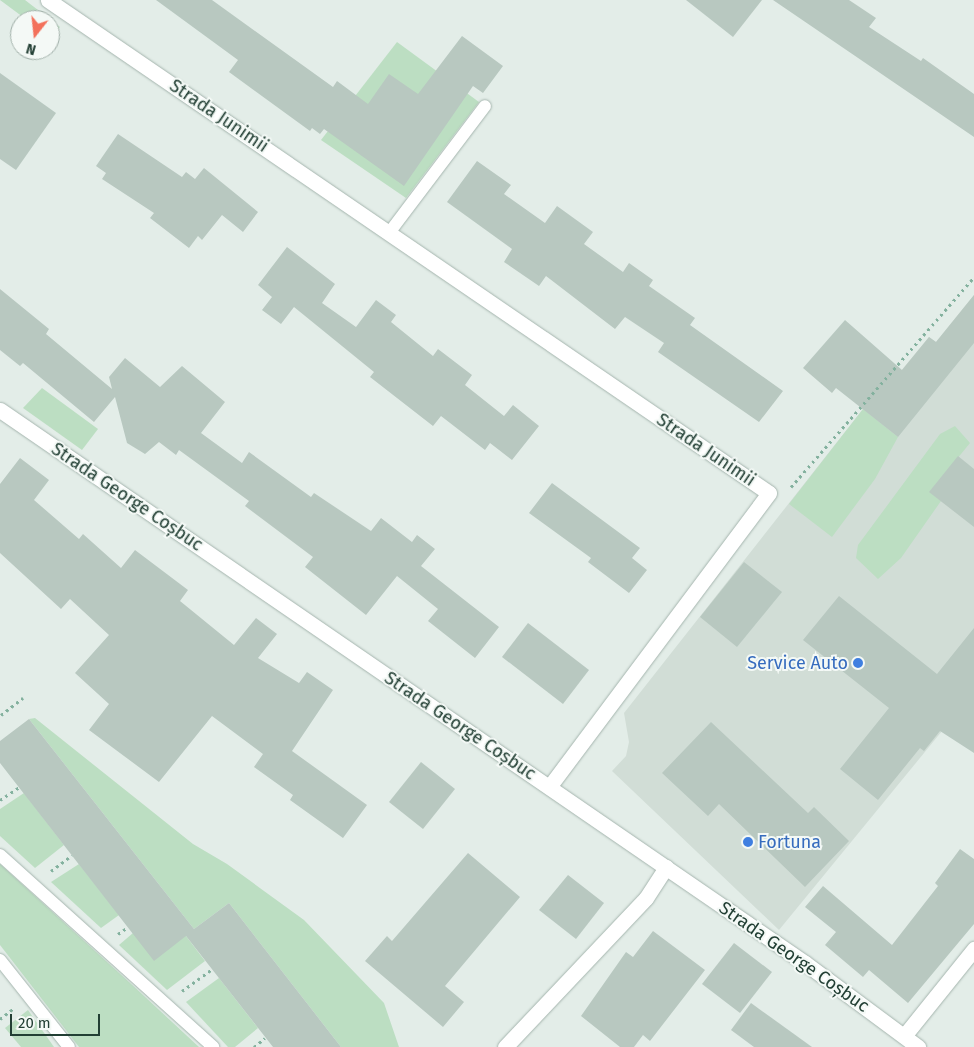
<!DOCTYPE html>
<html>
<head>
<meta charset="utf-8">
<style>
	body { margin:0 }
	#map { position:relative; width:974px; height:1047px; overflow:hidden; background:#e3ede8; font-family:"Fira Sans",sans-serif }
	div>[style] { position:absolute }
	[style*='--x'] { left:calc(var(--x)*1px); top:calc(var(--y)*1px); width:calc(var(--w)*1px); rotate:calc(var(--a)*1deg) }
	.built>* { inset:0; background:#d1ddd6 }
	.green>* { inset:0; background:#bcdec2 }
	.building>* { inset:0; background:#b8c8c0 }
	.path>* { height:3px; margin-top:-1.5px; transform-origin:0; background:repeating-linear-gradient(90deg,#83b19e 0 2.5px,transparent 0 6.5px) }
	.roads { filter:drop-shadow(0 0 1px #a5b5ae) drop-shadow(0 0 1px #a5b5ae) }
	.service>* { height:12px; margin:-6px; padding:0 6px; transform-origin:6px; border-radius:6px; background:#fff }
	.minor>* { height:15px; margin:-7.5px; padding:0 7.5px; transform-origin:7.5px; border-radius:7.5px; background:#fff }
	.dots>* { width:14px; height:14px; translate:-50% -50%; box-sizing:border-box; border:2px solid #f4f9f6; border-radius:50% }
	span { translate:-50% -50%; white-space:nowrap; text-align:center; line-height:1.15; -webkit-text-stroke:4px #f4f9f6; paint-order:stroke }
	.street-label { font-size:18px; color:#223f34 }
	.shop-label { font-size:18px; color:#366cbe }
	.right { translate:-100% -50%; text-align:right }
	.left { translate:0 -50%; text-align:left }
	.north { position:absolute; left:10px; top:10px; width:50px; height:50px; box-sizing:border-box; background:#f4f9f6; border:1px solid #a0afa8; border-radius:50%; rotate:196deg; font-size:14px; font-weight:700; line-height:20px; text-align:center; color:#223f34 }
	.north::after { content:''; display:block; margin:auto; width:18px; height:22px; background:#f3715b; clip-path:polygon(50% 0,100% 100%,50% 72%,0 100%) }
	.scale { position:absolute; left:10px; top:1014px; width:90px; height:22px; box-sizing:border-box; border:2px solid #223f34; border-top:0; padding-left:6px; font-size:15px; line-height:18px; white-space:nowrap; color:#223f34; -webkit-text-stroke:4px #f4f9f6; paint-order:stroke }
</style>
</head>
<body>
<div id="map">
	<div class="built">
		<i style="clip-path:polygon(974px 295px,974px 692px,779px 930px,612px 771px,626px 756px,629px 742px,624px 713px,863px 409px,867px 412px,929px 337px,936px 342px)"></i>
	</div>
	<div class="green">
		<i style="clip-path:polygon(0 0,25px 0,60px 27px,53px 37px,50px 35px,50px 20px,27px 20px)"></i>
		<i style="clip-path:polygon(397px 42px,479px 102px,406px 198px,321px 140px)"></i>
		<i style="clip-path:polygon(42px 388px,98px 429px,82px 450px,23px 408px)"></i>
		<i style="clip-path:polygon(863px 409px,898px 437px,875px 479px,832px 537px,789px 504px)"></i>
		<i style="clip-path:polygon(955px 426px,970px 443px,930px 492px,941px 501px,901px 558px,878px 579px,856px 558px,858px 545px,940px 434px)"></i>
		<i style="clip-path:polygon(35px 718px,193px 844px,227px 864px,304px 920px,384px 1003px,399px 1047px,341px 1047px,229px 903px,194px 929px,29px 719px)"></i>
		<i style="clip-path:polygon(24px 793px,64px 845px,35px 868px,0 836px,0 809px)"></i>
		<i style="clip-path:polygon(0 864px,129px 982px,199px 1047px,79px 1047px,0 945px)"></i>
		<i style="clip-path:polygon(79px 864px,119px 915px,101px 928px,51px 882px)"></i>
		<i style="clip-path:polygon(133px 933px,186px 936px,205px 961px,167px 990px,119px 945px)"></i>
		<i style="clip-path:polygon(219px 978px,258px 1028px,235px 1047px,228px 1047px,186px 1002px)"></i>
		<i style="clip-path:polygon(28px 1010px,54px 1047px,21px 1047px,5px 1028px)"></i>
	</div>
	<div class="building">
		<i style="clip-path:polygon(156px 0,212px 0,333px 87px,337px 81px,368px 104px,389px 74px,418px 94px,462px 36px,503px 66px,483px 93px,473px 86px,404px 186px,324px 129px,320px 134px,312px 128px,310px 131px,229px 72px,238px 60px)"></i>
		<i style="clip-path:polygon(686px 0,762px 0,733px 37px)"></i>
		<i style="clip-path:polygon(773px 0,849px 0,876px 18px,869px 27px,921px 61px,923px 58px,974px 94px,974px 137px)"></i>
		<i style="clip-path:polygon(0 73px,56px 113px,16px 170px,0 159px)"></i>
		<i style="clip-path:polygon(118px 134px,182px 177px,186px 172px,195px 179px,204px 168px,258px 212px,243px 232px,222px 215px,202px 240px,198px 236px,189px 248px,150px 218px,154px 213px,102px 179px,106px 173px,96px 166px)"></i>
		<i style="clip-path:polygon(477px 161px,511px 185px,504px 194px,545px 223px,557px 206px,593px 232px,584px 244px,623px 272px,629px 263px,653px 280px,649px 286px,695px 318px,690px 325px,783px 391px,759px 422px,658px 352px,664px 343px,625px 317px,615px 329px,546px 276px,539px 286px,504px 262px,512px 249px,447px 202px)"></i>
		<i style="clip-path:polygon(287px 247px,335px 284px,322px 303px,356px 327px,376px 300px,396px 315px,391px 322px,433px 356px,438px 349px,472px 375px,465px 385px,504px 416px,513px 405px,539px 426px,512px 460px,490px 443px,485px 450px,441px 416px,433px 426px,370px 377px,374px 372px,294px 307px,281px 324px,262px 310px,272px 297px,258px 285px)"></i>
		<i style="clip-path:polygon(0 289px,49px 329px,46px 334px,112px 389px,109px 377px,125px 358px,160px 387px,182px 366px,225px 402px,201px 433px,242px 463px,249px 452px,311px 497px,314px 493px,371px 531px,381px 518px,412px 542px,417px 535px,435px 549px,421px 566px,499px 627px,475px 658px,428px 621px,438px 609px,397px 576px,366px 615px,305px 567px,313px 557px,245px 506px,249px 501px,179px 450px,176px 455px,159px 442px,145px 454px,127px 443px,115px 397px,94px 422px,23px 363px,20px 366px,0 350px)"></i>
		<i style="clip-path:polygon(974px 295px,974px 343px,898px 437px,836px 388px,832px 393px,803px 368px,845px 320px,902px 370px,929px 337px,936px 342px)"></i>
		<i style="clip-path:polygon(958px 456px,974px 469px,974px 527px,929px 492px)"></i>
		<i style="clip-path:polygon(20px 458px,49px 480px,34px 500px,79px 539px,83px 534px,121px 568px,135px 550px,188px 590px,180px 601px,234px 645px,256px 618px,277px 634px,258px 658px,299px 683px,307px 672px,333px 690px,292px 751px,367px 805px,343px 838px,290px 800px,293px 795px,254px 767px,263px 754px,212px 716px,159px 782px,89px 730px,109px 704px,75px 673px,109px 635px,70px 599px,61px 609px,0 553px,0 484px)"></i>
		<i style="clip-path:polygon(552px 483px,640px 548px,632px 558px,647px 570px,629px 593px,588px 562px,591px 558px,529px 513px)"></i>
		<i style="clip-path:polygon(744px 562px,782px 592px,737px 647px,700px 617px)"></i>
		<i style="clip-path:polygon(839px 596px,937px 674px,974px 628px,974px 753px,940px 731px,924px 751px,920px 748px,878px 800px,840px 769px,889px 708px,803px 640px)"></i>
		<i style="clip-path:polygon(528px 623px,589px 670px,563px 704px,502px 657px)"></i>
		<i style="clip-path:polygon(29px 719px,194px 929px,229px 903px,341px 1047px,273px 1047px,186px 936px,154px 961px,0 763px,0 741px)"></i>
		<i style="clip-path:polygon(711px 722px,808px 813px,814px 807px,849px 841px,805px 887px,719px 804px,708px 816px,662px 773px)"></i>
		<i style="clip-path:polygon(421px 762px,455px 789px,423px 829px,389px 802px)"></i>
		<i style="clip-path:polygon(960px 849px,974px 859px,974px 924px,908px 1003px,869px 970px,863px 977px,825px 945px,836px 932px,805px 907px,823px 886px,892px 945px,938px 886px,935px 883px)"></i>
		<i style="clip-path:polygon(468px 853px,520px 897px,445px 986px,464px 1002px,443px 1027px,365px 961px,387px 936px,392px 941px)"></i>
		<i style="clip-path:polygon(568px 875px,604px 903px,576px 939px,539px 910px)"></i>
		<i style="clip-path:polygon(653px 931px,705px 970px,650px 1041px,643px 1035px,634px 1047px,620px 1047px,581px 1016px,626px 952px,633px 957px)"></i>
		<i style="clip-path:polygon(734px 943px,772px 972px,740px 1013px,702px 984px)"></i>
		<i style="clip-path:polygon(751px 1003px,812px 1047px,754px 1047px,731px 1030px)"></i>
	</div>
	<div class="path">
		<i style="--x:791;--y:487;--w:279;--a:-48.9"></i>
		<i style="--x:1;--y:715;--w:28;--a:-38"></i>
		<i style="--x:0;--y:800;--w:23;--a:-34"></i>
		<i style="--x:51;--y:871;--w:26;--a:-37"></i>
		<i style="--x:118;--y:934;--w:12;--a:-35"></i>
		<i style="--x:182;--y:991;--w:37;--a:-36"></i>
		<i style="--x:0;--y:1019;--w:16;--a:-38"></i>
		<i style="--x:254;--y:1047;--w:14;--a:-39"></i>
	</div>
	<div class="roads">
		<div class="service">
			<i style="--x:389;--y:233;--w:159;--a:-52.9"></i>
			<i style="--x:0;--y:855;--w:287;--a:42"></i>
			<i style="--x:0;--y:960;--w:111;--a:51.6"></i>
		</div>
		<div class="minor">
			<i style="--x:48;--y:0;--w:873;--a:34.36"></i>
			<i style="--x:769;--y:493;--w:367;--a:126.8"></i>
			<i style="--x:0;--y:410;--w:977;--a:34.49"></i>
			<i style="--x:805;--y:963;--w:141;--a:36.6"></i>
			<i style="--x:904;--y:1036;--w:112;--a:-51.2"></i>
			<i style="--x:505;--y:1047;--w:205;--a:-46.6"></i>
			<i style="--x:646;--y:898;--w:37;--a:-57"></i>
		</div>
	</div>
	<div class="dots">
		<i style="left:858px;top:663px;background:#3f7fe0"></i>
		<i style="left:748px;top:842px;background:#3f7fe0"></i>
	</div>
	<div class="street-label">
		<span style="left:219px;top:116px;rotate:34deg">Strada Junimii</span>
		<span style="left:706px;top:450px;rotate:34deg">Strada Junimii</span>
		<span style="left:127px;top:497px;rotate:34deg">Strada George Coșbuc</span>
		<span style="left:460px;top:726px;rotate:34deg">Strada George Coșbuc</span>
		<span style="left:794px;top:957px;rotate:35deg">Strada George Coșbuc</span>
	</div>
	<div class="shop-label">
		<span class="right" style="left:848px;top:663px">Service Auto</span>
		<span class="left" style="left:758px;top:842px">Fortuna</span>
	</div>
	<div class="north">N</div>
	<div class="scale">20 m</div>
</div>
</body>
</html>
